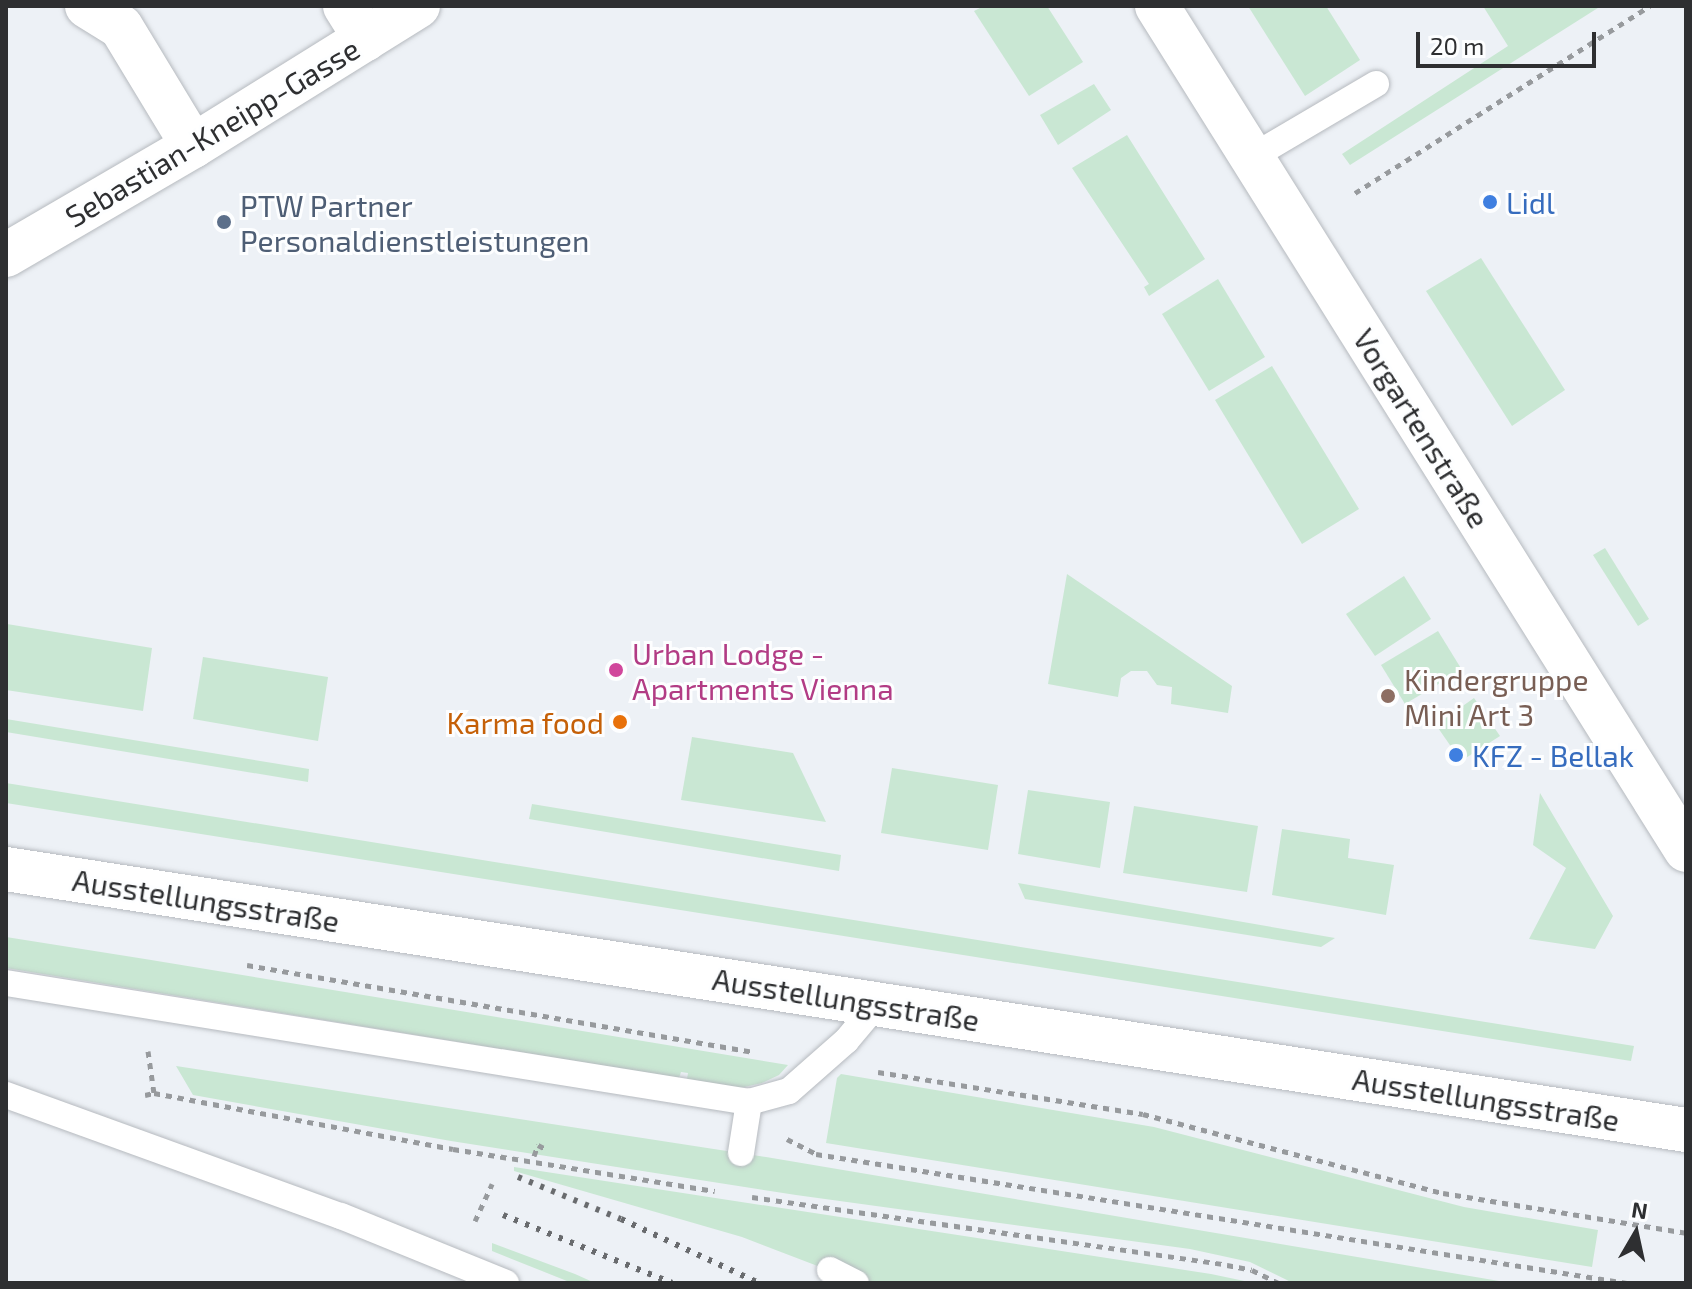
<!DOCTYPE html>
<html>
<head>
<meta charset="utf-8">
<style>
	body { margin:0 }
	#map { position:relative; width:1692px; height:1289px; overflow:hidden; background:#edf1f6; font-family:"Exo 2",sans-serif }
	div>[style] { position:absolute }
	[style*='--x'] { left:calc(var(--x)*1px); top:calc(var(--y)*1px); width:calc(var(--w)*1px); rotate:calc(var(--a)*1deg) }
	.green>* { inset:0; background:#c9e7d3 }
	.path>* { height:5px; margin-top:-2.5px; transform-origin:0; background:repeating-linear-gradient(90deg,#979a9d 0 6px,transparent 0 12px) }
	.roads { filter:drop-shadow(0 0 2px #b6babf) drop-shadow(0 0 2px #b6babf) }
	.lane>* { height:26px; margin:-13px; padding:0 13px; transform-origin:13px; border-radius:13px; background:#fff }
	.street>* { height:44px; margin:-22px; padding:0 22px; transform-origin:22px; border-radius:22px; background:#fff }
	.secondary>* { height:44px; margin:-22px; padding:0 22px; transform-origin:22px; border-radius:22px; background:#fff }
	.rail>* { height:6px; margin-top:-3px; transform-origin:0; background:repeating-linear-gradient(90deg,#696b6e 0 4px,transparent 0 12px) }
	.dots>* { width:22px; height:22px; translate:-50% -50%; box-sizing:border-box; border:4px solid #fdfeff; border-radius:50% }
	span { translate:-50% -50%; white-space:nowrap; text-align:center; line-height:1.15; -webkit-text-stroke:6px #fdfeff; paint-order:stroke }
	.street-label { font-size:30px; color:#2e2f31 }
	.shop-label { font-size:30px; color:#366cbe }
	.left { translate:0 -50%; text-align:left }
	.service-label { font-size:30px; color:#4e5e75 }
	.hotel-label { font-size:30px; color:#b23c85 }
	.education-label { font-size:30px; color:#785e54 }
	.food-label { font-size:30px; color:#c56008 }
	.right { translate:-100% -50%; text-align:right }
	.frame { position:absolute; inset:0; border:8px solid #2e2f31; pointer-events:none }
	.north { position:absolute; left:1596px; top:1193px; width:80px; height:80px; -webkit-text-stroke:6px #fdfeff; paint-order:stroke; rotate:9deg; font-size:22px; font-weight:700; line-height:32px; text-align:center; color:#2e2f31 }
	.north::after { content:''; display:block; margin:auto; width:28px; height:36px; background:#2e2f31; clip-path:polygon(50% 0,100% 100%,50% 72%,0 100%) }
	.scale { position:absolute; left:1416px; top:32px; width:180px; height:36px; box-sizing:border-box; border:4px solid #2e2f31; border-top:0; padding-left:10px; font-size:24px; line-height:28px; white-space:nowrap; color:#2e2f31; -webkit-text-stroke:6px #fdfeff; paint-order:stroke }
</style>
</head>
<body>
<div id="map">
	<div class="green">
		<i style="clip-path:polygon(984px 6px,1047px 6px,1083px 62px,1029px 96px,974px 11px)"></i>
		<i style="clip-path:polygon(1248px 6px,1326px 6px,1360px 60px,1305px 96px)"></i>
		<i style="clip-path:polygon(1483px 6px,1601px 6px,1350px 165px,1342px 154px,1508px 46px)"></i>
		<i style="clip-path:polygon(1094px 84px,1111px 110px,1058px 145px,1040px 115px)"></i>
		<i style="clip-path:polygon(1127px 135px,1205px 259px,1149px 296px,1144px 287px,1149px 284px,1072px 168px)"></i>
		<i style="clip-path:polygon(1481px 258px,1565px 390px,1512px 426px,1426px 291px)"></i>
		<i style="clip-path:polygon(1218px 279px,1265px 357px,1209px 391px,1162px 314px)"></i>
		<i style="clip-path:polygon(1272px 366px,1359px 509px,1302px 544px,1215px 400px)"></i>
		<i style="clip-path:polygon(1605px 548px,1649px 619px,1638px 626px,1593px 555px)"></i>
		<i style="clip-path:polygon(1067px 574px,1232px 686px,1228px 713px,1171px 704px,1172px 687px,1157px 685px,1147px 671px,1131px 671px,1121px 678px,1118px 697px,1048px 684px)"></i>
		<i style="clip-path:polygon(1404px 576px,1431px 619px,1375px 656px,1346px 614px)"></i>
		<i style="clip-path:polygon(7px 624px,152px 648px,143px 711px,6px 690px)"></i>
		<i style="clip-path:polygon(1438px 631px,1462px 670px,1405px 704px,1381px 665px)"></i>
		<i style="clip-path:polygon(203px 657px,328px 677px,318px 741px,193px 719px)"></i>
		<i style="clip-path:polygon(1474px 698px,1500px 736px,1461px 761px,1436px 725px)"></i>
		<i style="clip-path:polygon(6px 719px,309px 769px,308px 782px,6px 732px)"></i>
		<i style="clip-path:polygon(692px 737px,793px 753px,826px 822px,681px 800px)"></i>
		<i style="clip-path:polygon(892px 768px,998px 785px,988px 850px,881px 833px)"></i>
		<i style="clip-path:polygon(6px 783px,1634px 1046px,1631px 1061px,6px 803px)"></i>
		<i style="clip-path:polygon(1028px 790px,1110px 802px,1100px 868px,1018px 854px)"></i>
		<i style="clip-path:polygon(1540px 793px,1613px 916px,1595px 949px,1529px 939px,1566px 868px,1533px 845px)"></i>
		<i style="clip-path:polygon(532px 804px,841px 855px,839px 871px,529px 819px)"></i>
		<i style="clip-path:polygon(1134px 806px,1258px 826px,1247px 892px,1123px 873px)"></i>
		<i style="clip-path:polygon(1282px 829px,1350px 839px,1348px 858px,1394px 865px,1386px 915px,1272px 895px)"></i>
		<i style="clip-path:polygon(1018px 883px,1335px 938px,1321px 947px,1025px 899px)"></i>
		<i style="clip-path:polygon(6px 937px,145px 959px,788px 1065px,779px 1075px,762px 1083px,740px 1088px,687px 1079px,688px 1073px,681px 1072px,679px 1078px,6px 968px)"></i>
		<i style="clip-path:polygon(176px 1066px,766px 1157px,1511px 1283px,1293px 1283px,1250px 1262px,1190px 1249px,796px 1195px,451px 1141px,193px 1095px)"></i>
		<i style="clip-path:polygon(841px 1074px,1154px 1127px,1464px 1207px,1598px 1230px,1592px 1267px,826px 1143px,837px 1078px)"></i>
		<i style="clip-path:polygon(514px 1167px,1211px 1274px,1254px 1283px,862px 1283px,742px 1237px,514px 1171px)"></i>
		<i style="clip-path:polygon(492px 1243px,575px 1274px,595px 1283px,572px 1283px,492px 1251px)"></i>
	</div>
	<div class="path">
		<i style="--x:1355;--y:193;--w:349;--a:-32.4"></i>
		<i style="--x:247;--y:965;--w:514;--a:9.74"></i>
		<i style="--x:148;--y:1051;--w:42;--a:81.9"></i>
		<i style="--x:878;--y:1072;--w:268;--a:9"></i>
		<i style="--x:1143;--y:1114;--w:310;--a:14.8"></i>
		<i style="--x:1443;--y:1193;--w:246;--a:9.3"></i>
		<i style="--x:145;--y:1095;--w:9;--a:-13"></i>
		<i style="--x:154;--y:1093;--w:304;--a:10.6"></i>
		<i style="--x:453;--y:1149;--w:265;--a:9.1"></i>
		<i style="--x:787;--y:1139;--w:33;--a:27"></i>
		<i style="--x:816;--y:1154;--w:821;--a:9.04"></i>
		<i style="--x:534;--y:1156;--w:12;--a:-70"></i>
		<i style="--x:538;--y:1145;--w:11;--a:27"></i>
		<i style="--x:752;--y:1197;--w:480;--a:8.1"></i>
		<i style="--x:1227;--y:1265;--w:25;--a:11"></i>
		<i style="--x:1252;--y:1270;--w:30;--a:26"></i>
		<i style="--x:475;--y:1221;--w:41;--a:-65.3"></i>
	</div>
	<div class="roads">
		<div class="lane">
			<i style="--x:1252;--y:157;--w:144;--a:-30.5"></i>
			<i style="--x:6;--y:983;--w:752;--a:9.1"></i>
			<i style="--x:749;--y:1102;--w:41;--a:-15.4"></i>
			<i style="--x:789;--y:1091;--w:76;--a:-41.3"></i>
			<i style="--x:846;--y:1041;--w:48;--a:-50"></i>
			<i style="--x:6;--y:1095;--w:356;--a:19.9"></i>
			<i style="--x:341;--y:1216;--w:178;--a:22.1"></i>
			<i style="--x:741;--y:1153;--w:52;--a:-81.1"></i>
			<i style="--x:830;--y:1270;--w:29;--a:27"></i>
		</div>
		<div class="street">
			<i style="--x:87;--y:6;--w:40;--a:32"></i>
			<i style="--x:121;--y:27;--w:139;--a:58.8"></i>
			<i style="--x:345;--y:6;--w:39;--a:58"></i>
			<i style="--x:6;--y:255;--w:216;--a:-30.2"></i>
			<i style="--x:193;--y:146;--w:265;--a:-31.9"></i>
		</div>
		<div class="secondary">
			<i style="--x:1157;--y:6;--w:996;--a:57.92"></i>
			<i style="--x:6;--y:869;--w:1700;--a:8.83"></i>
		</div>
	</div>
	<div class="rail">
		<i style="--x:518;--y:1177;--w:111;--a:22.2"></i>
		<i style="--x:621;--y:1219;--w:152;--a:24.9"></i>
		<i style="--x:503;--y:1215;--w:182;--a:21.9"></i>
	</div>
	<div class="dots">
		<i style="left:1490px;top:202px;background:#3f7fe0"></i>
		<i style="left:224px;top:222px;background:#5c6f8a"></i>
		<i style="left:616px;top:670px;background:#d1479c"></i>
		<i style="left:1388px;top:696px;background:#8d6e63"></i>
		<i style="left:620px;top:722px;background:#e8710a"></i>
		<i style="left:1456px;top:755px;background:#3f7fe0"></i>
	</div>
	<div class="street-label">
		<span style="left:212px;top:132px;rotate:-31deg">Sebastian-Kneipp-Gasse</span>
		<span style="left:1422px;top:428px;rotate:58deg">Vorgartenstraße</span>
		<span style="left:206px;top:900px;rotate:9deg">Ausstellungsstraße</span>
		<span style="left:846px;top:999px;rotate:9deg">Ausstellungsstraße</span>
		<span style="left:1486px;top:1099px;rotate:9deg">Ausstellungsstraße</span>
	</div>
	<div class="shop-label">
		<span class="left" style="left:1506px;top:202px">Lidl</span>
		<span class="left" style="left:1472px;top:755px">KFZ - Bellak</span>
	</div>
	<div class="service-label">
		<span class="left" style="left:240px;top:222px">PTW Partner<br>Personaldienstleistungen</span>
	</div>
	<div class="hotel-label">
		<span class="left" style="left:632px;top:670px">Urban Lodge -<br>Apartments Vienna</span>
	</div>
	<div class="education-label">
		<span class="left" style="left:1404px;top:696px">Kindergruppe<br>Mini Art 3</span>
	</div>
	<div class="food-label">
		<span class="right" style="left:604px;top:722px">Karma food</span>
	</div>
	<div class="frame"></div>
	<div class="north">N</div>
	<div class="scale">20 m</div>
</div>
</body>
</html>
